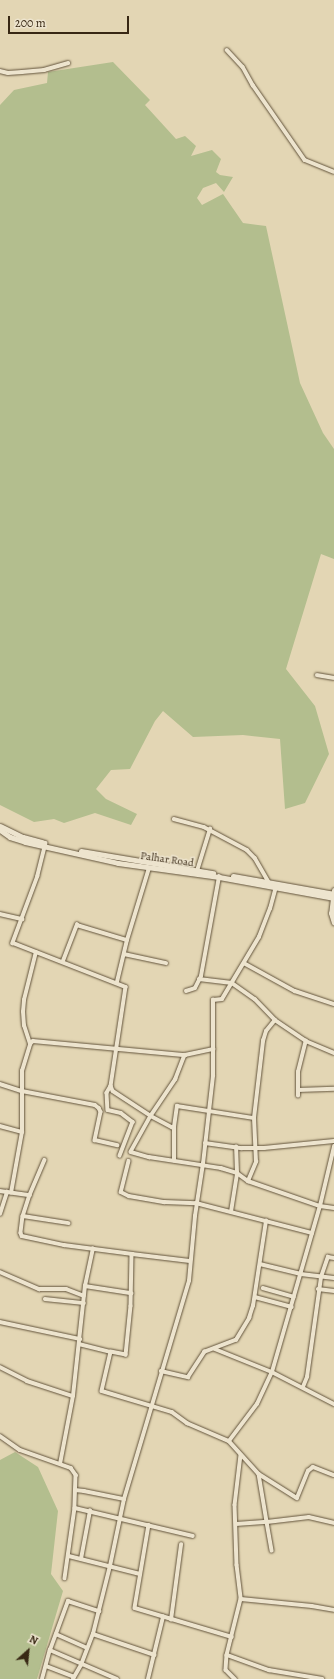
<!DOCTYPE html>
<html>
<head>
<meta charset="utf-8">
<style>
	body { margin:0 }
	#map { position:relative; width:334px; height:1679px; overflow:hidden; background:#e3d6b4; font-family:Alegreya,serif }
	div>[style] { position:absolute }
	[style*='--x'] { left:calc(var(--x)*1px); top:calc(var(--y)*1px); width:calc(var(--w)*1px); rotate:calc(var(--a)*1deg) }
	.green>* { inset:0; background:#b3be8e }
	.roads { filter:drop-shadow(0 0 1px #63543c) drop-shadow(0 0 1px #63543c) }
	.street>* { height:3.5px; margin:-1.75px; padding:0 1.75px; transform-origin:1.75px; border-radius:1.75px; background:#ede4ce }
	.secondary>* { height:5px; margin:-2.5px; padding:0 2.5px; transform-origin:2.5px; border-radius:2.5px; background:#ede4ce }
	span { translate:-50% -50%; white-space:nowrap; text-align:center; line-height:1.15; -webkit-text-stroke:3px #ede4ce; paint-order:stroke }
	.street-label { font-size:11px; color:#382814 }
	.north { position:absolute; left:8px; top:1631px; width:40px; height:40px; -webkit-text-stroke:3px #ede4ce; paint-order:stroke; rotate:27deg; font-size:11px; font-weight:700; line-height:16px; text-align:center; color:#382814 }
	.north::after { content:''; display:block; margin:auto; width:14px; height:18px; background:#382814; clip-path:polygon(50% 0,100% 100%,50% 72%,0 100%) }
	.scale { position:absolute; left:8px; top:16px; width:121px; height:18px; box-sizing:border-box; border:2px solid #382814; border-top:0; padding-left:5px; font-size:12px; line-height:14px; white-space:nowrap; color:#382814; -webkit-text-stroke:3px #ede4ce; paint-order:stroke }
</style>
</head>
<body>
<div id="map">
	<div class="green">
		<i style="clip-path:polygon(113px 62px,150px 100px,145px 105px,176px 139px,185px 136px,196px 146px,191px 156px,212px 150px,221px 159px,216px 172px,220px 175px,233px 177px,224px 192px,216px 183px,203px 188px,197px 198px,202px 205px,223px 194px,243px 223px,266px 226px,300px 383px,323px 433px,334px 449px,334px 559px,321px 554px,286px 669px,315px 706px,329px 754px,305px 803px,285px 809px,280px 739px,243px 735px,193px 737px,163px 711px,155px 721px,130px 769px,111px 770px,96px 789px,106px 799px,137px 814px,131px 825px,95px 813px,64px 823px,54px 819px,34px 822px,0 805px,0 105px,14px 90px,47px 83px,48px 72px)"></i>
		<i style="clip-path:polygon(15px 1452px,38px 1467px,58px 1511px,51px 1574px,63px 1591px,37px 1679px,0 1679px,0 1460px)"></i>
	</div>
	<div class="roads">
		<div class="street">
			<i style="--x:227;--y:50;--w:23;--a:47"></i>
			<i style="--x:243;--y:67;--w:21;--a:61"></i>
			<i style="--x:253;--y:85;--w:91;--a:55.3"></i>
			<i style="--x:305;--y:160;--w:31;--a:22"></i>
			<i style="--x:0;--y:71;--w:8;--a:14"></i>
			<i style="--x:8;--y:73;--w:14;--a:-4"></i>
			<i style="--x:22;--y:72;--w:22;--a:-5"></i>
			<i style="--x:44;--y:70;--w:25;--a:-16"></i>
			<i style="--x:317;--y:675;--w:17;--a:10"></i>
			<i style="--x:174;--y:819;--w:31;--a:15"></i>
			<i style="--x:204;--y:827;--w:49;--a:28.1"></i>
			<i style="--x:247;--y:850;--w:11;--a:45"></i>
			<i style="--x:255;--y:858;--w:28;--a:60"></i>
			<i style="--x:46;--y:843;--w:34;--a:104"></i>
			<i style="--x:38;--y:876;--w:72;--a:110.5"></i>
			<i style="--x:13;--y:943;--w:121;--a:21.3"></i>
			<i style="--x:126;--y:987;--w:100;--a:98.6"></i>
			<i style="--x:111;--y:1086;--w:5;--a:68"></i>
			<i style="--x:113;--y:1091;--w:45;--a:33.3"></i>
			<i style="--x:151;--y:1116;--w:24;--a:28"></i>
			<i style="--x:172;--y:1127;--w:2;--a:0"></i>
			<i style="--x:174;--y:1127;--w:21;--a:-82"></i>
			<i style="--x:177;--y:1106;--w:78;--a:8.9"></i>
			<i style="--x:197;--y:871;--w:44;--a:-72.8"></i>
			<i style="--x:0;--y:914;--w:23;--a:13"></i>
			<i style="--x:124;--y:954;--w:43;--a:12.1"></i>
			<i style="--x:63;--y:961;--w:39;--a:-69"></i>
			<i style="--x:77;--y:925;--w:52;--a:16.7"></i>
			<i style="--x:244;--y:963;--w:58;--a:28.8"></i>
			<i style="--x:295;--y:991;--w:41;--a:18.4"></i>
			<i style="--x:199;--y:979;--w:33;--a:7"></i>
			<i style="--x:232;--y:983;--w:28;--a:35"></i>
			<i style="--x:255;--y:999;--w:29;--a:46"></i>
			<i style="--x:275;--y:1020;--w:37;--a:34"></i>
			<i style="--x:306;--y:1041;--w:30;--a:23"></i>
			<i style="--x:117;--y:982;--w:43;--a:-76.6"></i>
			<i style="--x:127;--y:940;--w:75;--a:-73"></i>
			<i style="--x:186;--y:991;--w:9;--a:-18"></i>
			<i style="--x:195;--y:988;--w:13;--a:-63"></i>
			<i style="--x:201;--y:976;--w:101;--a:-79.7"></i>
			<i style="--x:30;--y:1044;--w:19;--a:-108"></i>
			<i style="--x:24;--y:1026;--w:14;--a:-94"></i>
			<i style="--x:23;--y:1012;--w:12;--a:-85"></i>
			<i style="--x:24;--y:1000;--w:49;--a:-76"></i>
			<i style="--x:185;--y:1055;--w:26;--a:111"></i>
			<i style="--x:176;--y:1079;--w:45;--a:124"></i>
			<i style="--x:151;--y:1116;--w:41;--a:119.1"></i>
			<i style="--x:131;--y:1152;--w:19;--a:16"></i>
			<i style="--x:149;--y:1157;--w:73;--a:8.7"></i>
			<i style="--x:221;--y:1168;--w:17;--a:17"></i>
			<i style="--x:237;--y:1173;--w:14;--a:36"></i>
			<i style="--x:248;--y:1181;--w:76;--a:19.1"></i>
			<i style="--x:320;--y:1206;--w:14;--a:8"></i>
			<i style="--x:0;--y:1084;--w:23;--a:18"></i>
			<i style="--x:22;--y:1091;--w:74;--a:10.9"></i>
			<i style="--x:95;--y:1105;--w:5;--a:37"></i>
			<i style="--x:99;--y:1108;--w:4;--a:63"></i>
			<i style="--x:101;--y:1112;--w:29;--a:102"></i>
			<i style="--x:95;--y:1140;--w:23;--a:13"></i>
			<i style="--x:111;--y:1086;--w:8;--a:120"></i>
			<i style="--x:107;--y:1093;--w:17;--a:87"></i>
			<i style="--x:108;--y:1110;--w:13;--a:13"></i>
			<i style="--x:121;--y:1113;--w:15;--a:37"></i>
			<i style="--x:133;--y:1122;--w:36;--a:111"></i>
			<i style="--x:298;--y:1090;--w:36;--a:-2"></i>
			<i style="--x:298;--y:1096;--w:24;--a:-90"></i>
			<i style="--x:298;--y:1072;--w:32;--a:-76"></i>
			<i style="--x:0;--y:1126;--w:23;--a:15"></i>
			<i style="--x:205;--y:1143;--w:37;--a:8"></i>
			<i style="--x:242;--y:1148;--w:22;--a:0"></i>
			<i style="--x:264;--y:1148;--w:70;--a:-5.7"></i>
			<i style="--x:45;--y:1160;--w:38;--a:113"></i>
			<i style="--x:30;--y:1195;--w:22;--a:108"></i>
			<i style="--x:23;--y:1216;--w:17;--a:97"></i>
			<i style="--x:21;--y:1233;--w:3;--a:72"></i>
			<i style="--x:22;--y:1236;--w:43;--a:12.1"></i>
			<i style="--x:64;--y:1245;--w:69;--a:7.5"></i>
			<i style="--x:132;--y:1254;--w:52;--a:91.1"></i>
			<i style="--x:131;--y:1306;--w:49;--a:95.8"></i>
			<i style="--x:126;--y:1355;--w:15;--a:-169"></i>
			<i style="--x:111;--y:1352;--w:40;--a:103"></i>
			<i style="--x:102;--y:1391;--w:73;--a:16.7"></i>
			<i style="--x:172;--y:1412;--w:19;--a:36"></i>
			<i style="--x:187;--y:1423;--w:46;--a:23.2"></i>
			<i style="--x:229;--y:1441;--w:45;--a:47.7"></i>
			<i style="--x:259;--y:1474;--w:45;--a:32.3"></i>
			<i style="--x:297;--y:1498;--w:29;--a:-68"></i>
			<i style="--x:308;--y:1471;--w:6;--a:-39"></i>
			<i style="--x:313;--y:1467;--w:22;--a:21"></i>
			<i style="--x:129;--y:1161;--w:32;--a:104"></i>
			<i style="--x:121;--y:1192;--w:9;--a:27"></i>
			<i style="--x:129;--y:1196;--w:36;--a:10"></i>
			<i style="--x:164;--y:1202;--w:32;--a:2"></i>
			<i style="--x:196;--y:1203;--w:120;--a:14.5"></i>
			<i style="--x:174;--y:1161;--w:34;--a:-90"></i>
			<i style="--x:248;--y:1181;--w:21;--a:-67"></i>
			<i style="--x:256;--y:1162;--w:44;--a:-92.6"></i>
			<i style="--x:254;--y:1118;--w:78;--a:-83.3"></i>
			<i style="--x:263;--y:1041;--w:10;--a:-73"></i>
			<i style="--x:266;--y:1031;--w:14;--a:-51"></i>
			<i style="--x:0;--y:1191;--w:30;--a:8"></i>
			<i style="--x:11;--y:1193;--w:62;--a:-79.8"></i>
			<i style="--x:22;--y:1132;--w:61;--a:-90"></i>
			<i style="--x:22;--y:1071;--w:28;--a:-73"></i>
			<i style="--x:30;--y:1044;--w:4;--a:-45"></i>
			<i style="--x:33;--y:1041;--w:153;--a:5.3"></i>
			<i style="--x:185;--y:1055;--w:29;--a:-12"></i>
			<i style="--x:231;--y:1212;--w:39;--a:-81"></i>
			<i style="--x:237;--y:1173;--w:26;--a:-92"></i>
			<i style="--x:0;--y:1214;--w:23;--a:-72"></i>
			<i style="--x:23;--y:1216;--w:46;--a:8.8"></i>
			<i style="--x:132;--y:1254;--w:58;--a:6.9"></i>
			<i style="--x:260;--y:1264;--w:42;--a:13.7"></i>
			<i style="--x:301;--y:1274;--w:33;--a:7"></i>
			<i style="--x:0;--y:1272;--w:43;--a:23.6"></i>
			<i style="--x:39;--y:1289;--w:27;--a:0"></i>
			<i style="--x:66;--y:1289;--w:19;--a:21"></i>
			<i style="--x:85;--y:1286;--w:47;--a:8.7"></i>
			<i style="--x:263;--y:1288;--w:32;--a:16"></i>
			<i style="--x:318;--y:1289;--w:16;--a:7"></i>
			<i style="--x:255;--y:1297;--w:38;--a:15"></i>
			<i style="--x:45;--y:1299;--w:39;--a:6"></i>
			<i style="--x:0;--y:1322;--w:82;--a:12"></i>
			<i style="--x:79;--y:1344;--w:33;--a:14"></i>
			<i style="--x:215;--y:1349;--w:61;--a:22"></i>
			<i style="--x:272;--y:1372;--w:70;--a:27.3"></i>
			<i style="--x:0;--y:1367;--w:30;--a:27"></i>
			<i style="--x:27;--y:1381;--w:48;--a:18.1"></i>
			<i style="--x:73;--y:1396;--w:111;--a:-83.8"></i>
			<i style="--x:85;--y:1286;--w:38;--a:-78"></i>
			<i style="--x:161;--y:1371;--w:28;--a:13"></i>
			<i style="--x:188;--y:1377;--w:30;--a:-57"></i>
			<i style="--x:204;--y:1352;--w:34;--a:-21"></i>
			<i style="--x:236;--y:1340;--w:26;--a:-59"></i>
			<i style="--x:249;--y:1318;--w:13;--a:-72"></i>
			<i style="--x:253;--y:1306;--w:86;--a:-81.3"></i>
			<i style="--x:303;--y:1387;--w:11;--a:-68"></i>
			<i style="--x:307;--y:1377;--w:101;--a:-82"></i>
			<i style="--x:321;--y:1277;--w:21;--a:-71"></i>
			<i style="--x:328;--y:1257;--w:6;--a:9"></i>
			<i style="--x:0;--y:1436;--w:24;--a:35"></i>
			<i style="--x:20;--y:1450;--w:54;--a:19.4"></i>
			<i style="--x:71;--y:1468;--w:9;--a:54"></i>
			<i style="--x:76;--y:1475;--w:33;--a:92"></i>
			<i style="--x:75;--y:1508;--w:71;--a:98.1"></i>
			<i style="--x:229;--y:1441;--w:46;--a:-52.9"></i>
			<i style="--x:257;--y:1404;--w:35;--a:-65"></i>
			<i style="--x:272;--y:1372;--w:173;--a:-73.9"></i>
			<i style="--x:320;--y:1206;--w:61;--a:-76.7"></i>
			<i style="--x:241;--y:1455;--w:50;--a:96.8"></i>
			<i style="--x:235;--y:1505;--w:60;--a:88.1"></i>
			<i style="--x:237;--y:1565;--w:34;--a:83"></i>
			<i style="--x:241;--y:1599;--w:71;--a:5.6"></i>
			<i style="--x:312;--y:1606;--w:22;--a:10"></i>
			<i style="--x:60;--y:1464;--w:69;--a:-79.2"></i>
			<i style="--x:259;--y:1474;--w:49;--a:80.5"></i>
			<i style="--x:267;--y:1522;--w:42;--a:-6.8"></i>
			<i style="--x:309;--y:1517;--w:26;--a:13"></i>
			<i style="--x:75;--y:1490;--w:9;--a:6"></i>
			<i style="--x:84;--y:1491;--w:41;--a:11.3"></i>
			<i style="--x:75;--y:1508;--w:121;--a:13.3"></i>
			<i style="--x:236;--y:1524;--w:31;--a:-4"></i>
			<i style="--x:267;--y:1522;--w:29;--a:80"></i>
			<i style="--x:149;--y:1525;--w:84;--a:99.6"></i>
			<i style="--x:135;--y:1608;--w:101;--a:16.6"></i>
			<i style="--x:69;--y:1556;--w:73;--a:14.2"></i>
			<i style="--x:81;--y:1559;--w:49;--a:-79.4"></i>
			<i style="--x:241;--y:1599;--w:58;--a:104"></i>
			<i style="--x:227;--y:1655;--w:45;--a:19.7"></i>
			<i style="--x:269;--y:1670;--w:54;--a:9.6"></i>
			<i style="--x:171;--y:1620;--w:76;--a:-82.4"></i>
			<i style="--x:56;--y:1634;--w:34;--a:24"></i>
			<i style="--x:93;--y:1634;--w:65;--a:18.7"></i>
			<i style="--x:50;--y:1650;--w:73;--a:23.4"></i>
			<i style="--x:227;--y:1655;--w:15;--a:94"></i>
			<i style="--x:226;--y:1670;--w:13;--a:45"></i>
			<i style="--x:46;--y:1666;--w:30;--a:21"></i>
			<i style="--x:42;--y:1679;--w:30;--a:-75"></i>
			<i style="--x:50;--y:1650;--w:52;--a:-69.8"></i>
			<i style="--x:68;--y:1601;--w:33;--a:18"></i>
			<i style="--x:73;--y:1679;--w:16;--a:-60"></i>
			<i style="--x:81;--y:1665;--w:33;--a:-69"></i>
			<i style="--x:93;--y:1634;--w:70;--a:-76"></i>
			<i style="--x:110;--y:1566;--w:68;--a:-78.2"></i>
			<i style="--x:124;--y:1499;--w:227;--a:-73.4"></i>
			<i style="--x:189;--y:1281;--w:65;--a:-84.7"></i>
			<i style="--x:195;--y:1216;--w:53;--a:-81.3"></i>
			<i style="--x:203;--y:1164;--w:89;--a:-83.5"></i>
			<i style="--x:213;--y:1076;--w:76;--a:-90"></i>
			<i style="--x:213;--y:1000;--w:9;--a:-6"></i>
			<i style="--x:222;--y:999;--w:72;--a:-59.2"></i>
			<i style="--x:259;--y:937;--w:30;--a:-69"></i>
			<i style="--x:270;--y:909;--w:23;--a:-75"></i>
			<i style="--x:148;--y:1679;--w:64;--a:-76.4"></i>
		</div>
		<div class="secondary">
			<i style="--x:0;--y:826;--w:25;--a:26"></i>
			<i style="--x:23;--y:837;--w:20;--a:15"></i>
			<i style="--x:0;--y:830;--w:12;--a:35"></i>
			<i style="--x:10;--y:837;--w:16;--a:18"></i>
			<i style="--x:25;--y:842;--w:95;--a:12.7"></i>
			<i style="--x:118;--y:863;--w:102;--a:7.9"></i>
			<i style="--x:219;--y:877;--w:117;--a:10.3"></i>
			<i style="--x:81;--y:851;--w:134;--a:9.5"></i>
			<i style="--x:233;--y:876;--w:103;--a:10.1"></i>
			<i style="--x:334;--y:890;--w:23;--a:97"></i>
			<i style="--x:331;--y:913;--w:10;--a:73"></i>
		</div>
	</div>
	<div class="street-label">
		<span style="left:167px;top:860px;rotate:8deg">Palhar Road</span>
	</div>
	<div class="north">N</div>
	<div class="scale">200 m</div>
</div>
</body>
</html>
